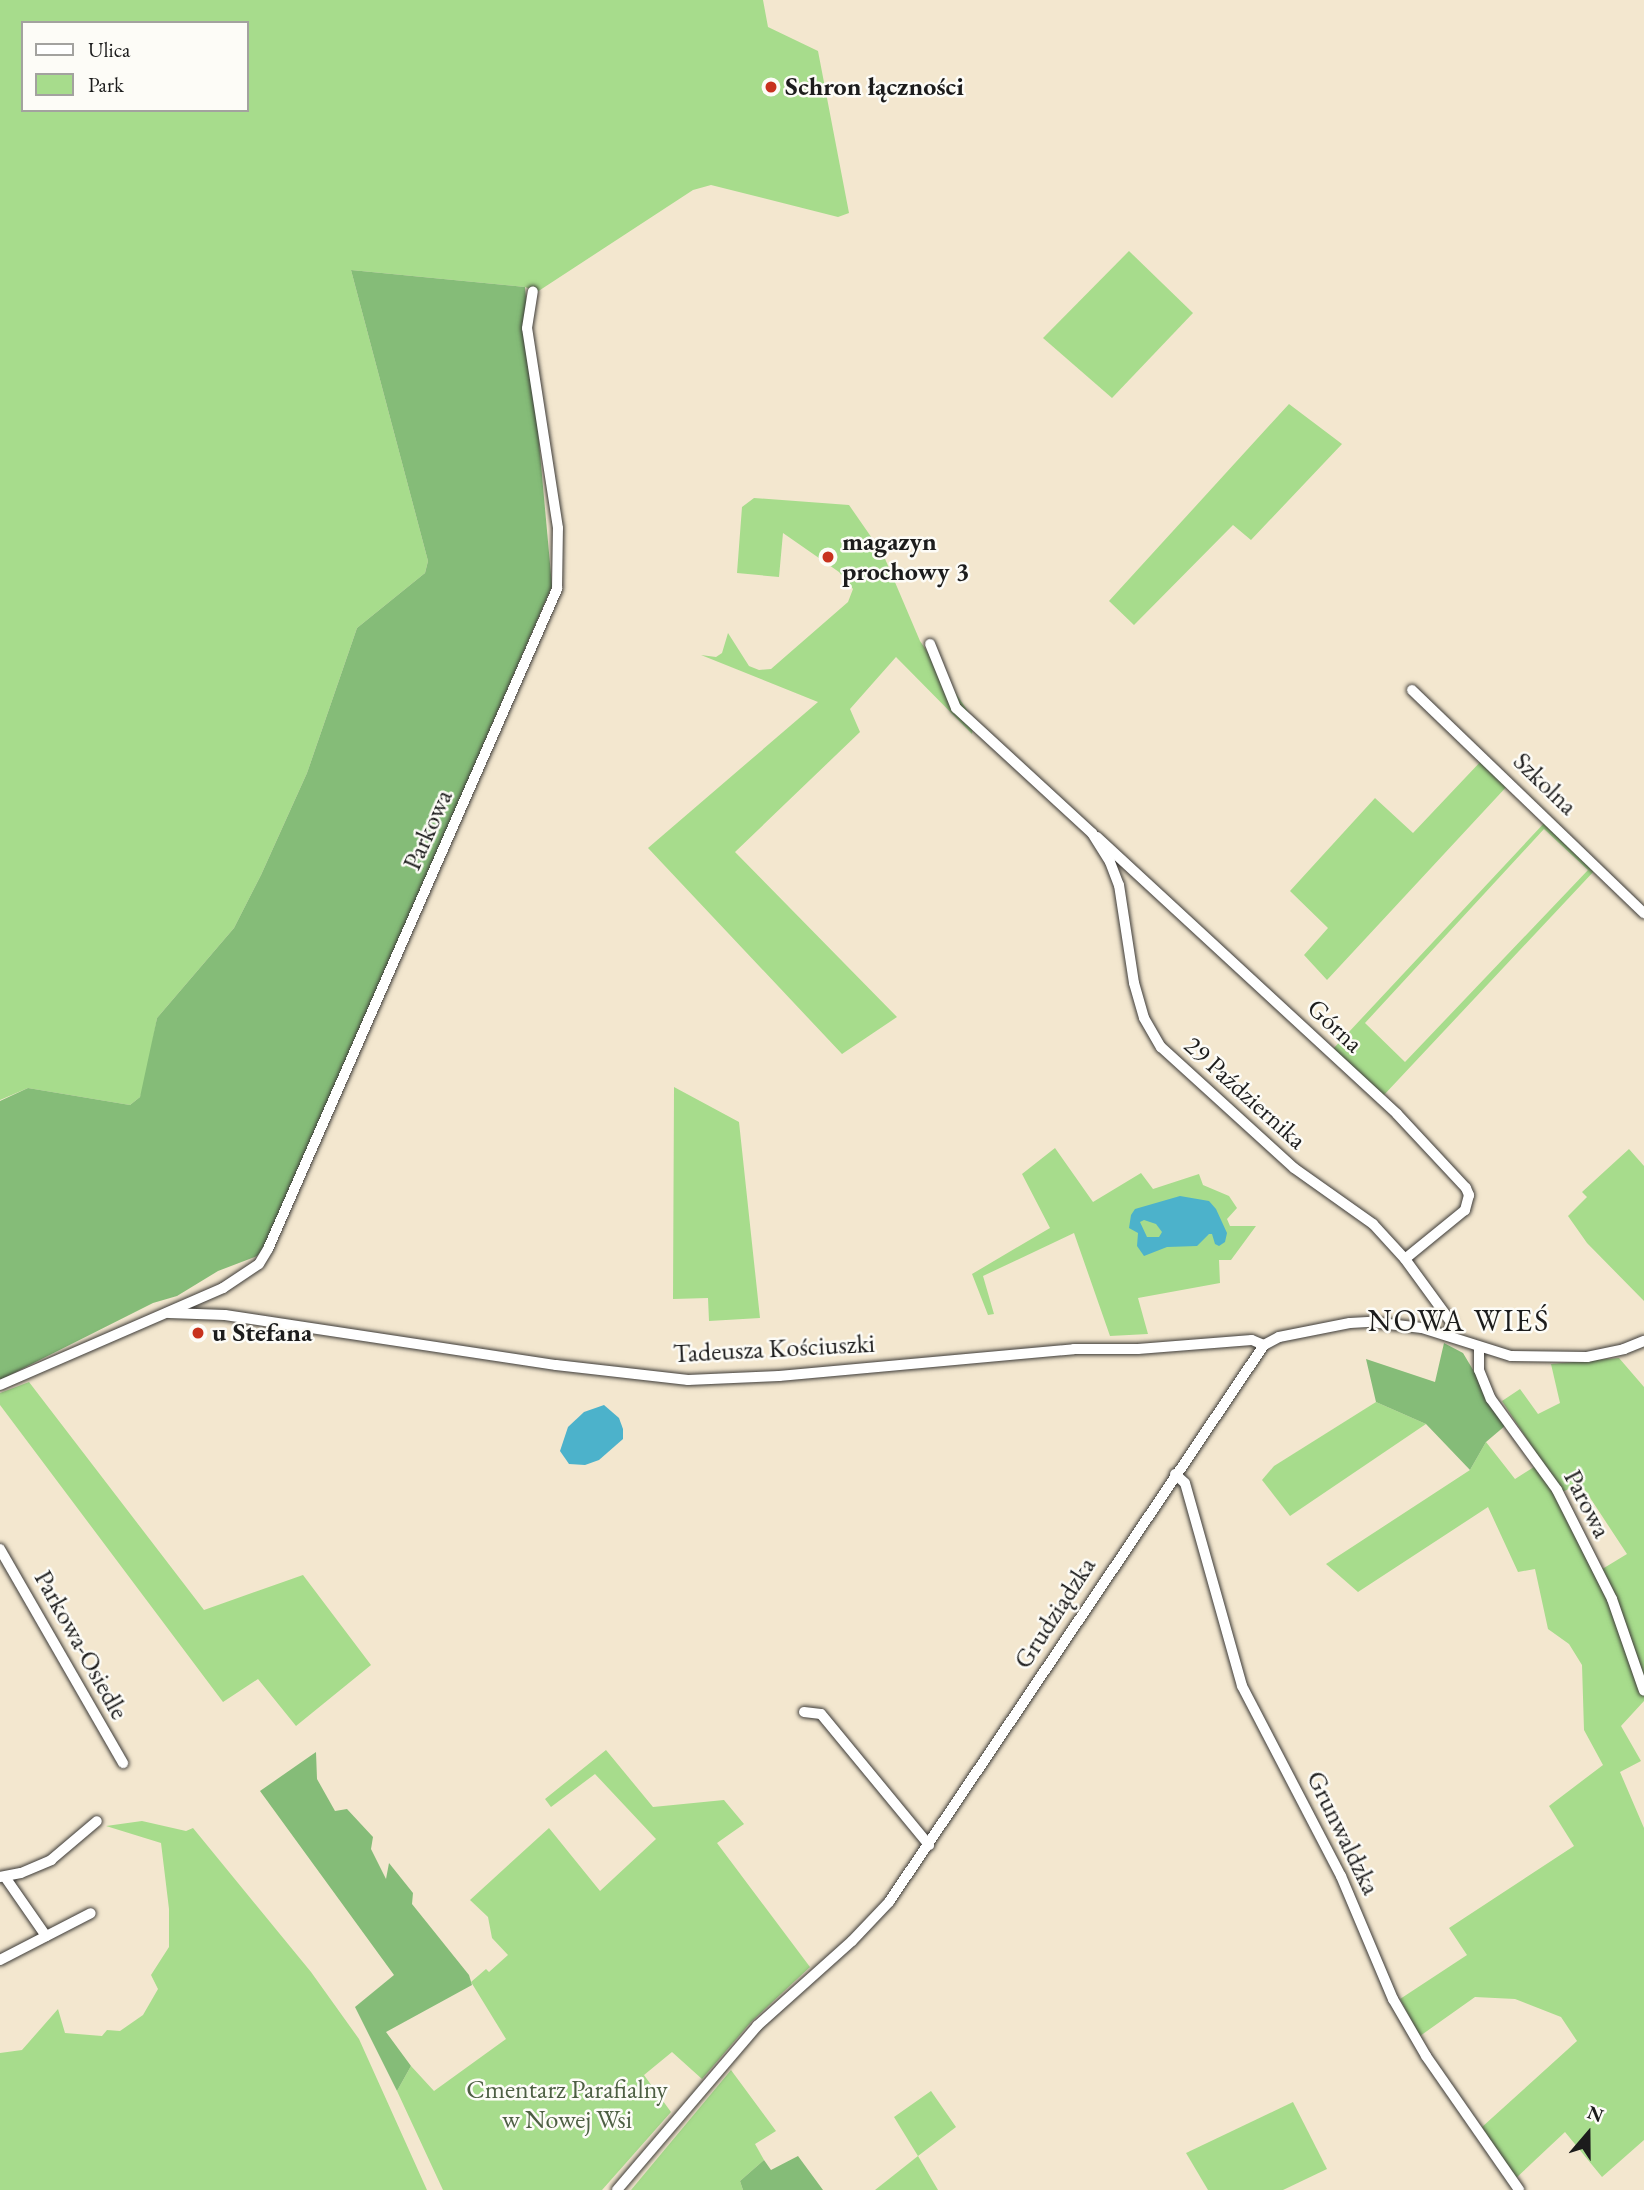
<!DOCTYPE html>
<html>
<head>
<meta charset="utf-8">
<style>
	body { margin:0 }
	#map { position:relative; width:1644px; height:2190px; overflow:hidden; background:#f3e7cf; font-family:"EB Garamond",serif }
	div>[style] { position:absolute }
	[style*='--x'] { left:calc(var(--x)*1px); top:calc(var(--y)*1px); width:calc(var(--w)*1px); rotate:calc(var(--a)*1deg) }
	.green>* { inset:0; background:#a7dc8c }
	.forest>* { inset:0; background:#85bc78 }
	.water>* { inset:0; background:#4cb2cb }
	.roads { filter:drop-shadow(0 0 2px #3c3a37) drop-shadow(0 0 2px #3c3a37) }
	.minor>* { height:10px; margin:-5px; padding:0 5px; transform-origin:5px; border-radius:5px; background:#fff }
	.dots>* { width:19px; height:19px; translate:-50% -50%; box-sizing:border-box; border:4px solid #fdfcf7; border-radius:50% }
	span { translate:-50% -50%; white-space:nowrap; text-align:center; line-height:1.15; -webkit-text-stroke:5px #fdfcf7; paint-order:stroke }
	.poi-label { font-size:26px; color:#1c1c1c; font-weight:700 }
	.left { translate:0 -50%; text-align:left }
	.street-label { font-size:26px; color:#1c1c1c }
	.park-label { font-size:26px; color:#4d5f43 }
	.quarter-label { font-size:30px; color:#1c1c1c; letter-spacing:2px }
	.legend { position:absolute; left:21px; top:21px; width:228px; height:91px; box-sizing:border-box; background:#fdfcf7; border:2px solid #a3a29f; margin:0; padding:9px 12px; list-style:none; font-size:21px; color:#1c1c1c }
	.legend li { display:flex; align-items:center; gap:14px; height:35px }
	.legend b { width:35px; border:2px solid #a3a29f }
	.north { position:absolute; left:1553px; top:2099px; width:70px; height:70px; -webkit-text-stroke:5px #fdfcf7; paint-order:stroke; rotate:20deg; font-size:19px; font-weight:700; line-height:28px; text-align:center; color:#1c1c1c }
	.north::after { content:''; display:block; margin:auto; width:24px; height:32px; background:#1c1c1c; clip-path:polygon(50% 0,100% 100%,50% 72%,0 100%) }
</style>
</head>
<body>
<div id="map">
	<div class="green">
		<i style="clip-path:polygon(evenodd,0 0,763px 0,768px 27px,818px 51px,849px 213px,838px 217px,711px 185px,693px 190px,537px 292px,525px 287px,351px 270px,428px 561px,425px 573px,357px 628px,307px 773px,261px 875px,234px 928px,157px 1018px,144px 1087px,140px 1097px,130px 1105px,28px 1088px,0 1100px,0 0,23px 23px,247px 23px,247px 110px,23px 110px,23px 23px)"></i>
		<i style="clip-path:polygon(1129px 251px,1193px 313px,1112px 398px,1043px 338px)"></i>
		<i style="clip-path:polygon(1289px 404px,1342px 444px,1251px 540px,1233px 525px,1134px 625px,1109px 601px)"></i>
		<i style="clip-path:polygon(754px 498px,849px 505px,883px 554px,920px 641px,974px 720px,972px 734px,896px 657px,850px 709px,860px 732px,735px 852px,897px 1017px,842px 1054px,648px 848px,818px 702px,701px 655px,716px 657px,722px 653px,728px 633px,749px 666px,759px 670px,771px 669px,848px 602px,853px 589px,839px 572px,783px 533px,779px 577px,737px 573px,742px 507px)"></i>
		<i style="clip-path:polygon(1483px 759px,1509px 784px,1327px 980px,1304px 955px,1328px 928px,1290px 891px,1375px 798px,1413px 833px)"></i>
		<i style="clip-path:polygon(evenodd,1546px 821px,1596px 869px,1383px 1096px,1333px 1049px,1546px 821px,1544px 829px,1588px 870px,1405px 1062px,1365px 1023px,1544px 829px)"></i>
		<i style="clip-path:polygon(674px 1087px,739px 1122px,760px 1318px,709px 1321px,708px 1298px,673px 1299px)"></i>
		<i style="clip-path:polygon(1055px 1148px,1093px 1202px,1141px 1173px,1153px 1189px,1199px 1174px,1203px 1185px,1229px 1196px,1237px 1208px,1227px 1219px,1230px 1226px,1256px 1226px,1231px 1260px,1219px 1260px,1220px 1283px,1138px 1298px,1148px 1334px,1110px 1336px,1074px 1233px,983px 1276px,994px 1314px,988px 1315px,972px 1274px,1050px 1228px,1022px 1174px)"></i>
		<i style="clip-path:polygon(1629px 1149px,1644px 1166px,1644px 1301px,1587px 1243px,1568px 1216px,1587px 1197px,1582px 1192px)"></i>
		<i style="clip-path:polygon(evenodd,1619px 1358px,1644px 1387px,1644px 1701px,1621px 1726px,1641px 1761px,1620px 1772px,1644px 1828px,1644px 2140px,1602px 2177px,1565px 2132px,1515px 2179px,1482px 2127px,1577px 2041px,1561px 2017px,1515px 1999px,1475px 1997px,1420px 2036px,1400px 1999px,1467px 1955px,1449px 1928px,1574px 1846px,1549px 1806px,1603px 1765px,1584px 1730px,1582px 1665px,1569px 1644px,1548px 1629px,1535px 1569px,1518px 1572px,1488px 1507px,1358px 1592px,1326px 1564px,1470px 1470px,1486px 1442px,1515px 1479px,1542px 1462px,1502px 1401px,1520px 1389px,1538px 1414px,1560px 1403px,1551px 1364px,1619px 1358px,1581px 1484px,1627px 1554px,1599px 1571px,1562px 1492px,1581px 1484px)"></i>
		<i style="clip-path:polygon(29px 1382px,204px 1610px,303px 1575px,371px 1665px,296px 1726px,258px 1679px,223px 1702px,0 1405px,0 1393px)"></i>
		<i style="clip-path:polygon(1376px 1402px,1426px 1424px,1290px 1516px,1262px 1480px,1274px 1466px)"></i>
		<i style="clip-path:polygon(606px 1750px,653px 1807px,724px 1800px,744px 1824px,717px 1843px,810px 1967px,751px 2022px,702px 2079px,672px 2052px,644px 2075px,641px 2071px,671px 2112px,602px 2190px,443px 2190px,397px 2091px,411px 2066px,434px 2091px,506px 2039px,471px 1982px,486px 1969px,489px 1972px,508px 1955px,492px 1938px,488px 1917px,470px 1900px,549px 1828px,600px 1891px,656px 1839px,595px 1774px,551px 1807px,545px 1799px)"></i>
		<i style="clip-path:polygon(142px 1821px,186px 1831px,193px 1828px,311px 1972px,359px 2039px,427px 2190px,0 2190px,0 2053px,22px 2050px,58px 2009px,65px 2033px,102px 2036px,107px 2030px,120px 2031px,143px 2015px,158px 1989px,151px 1975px,169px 1947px,169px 1909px,161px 1843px,106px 1826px)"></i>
		<i style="clip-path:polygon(731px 2070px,776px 2131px,755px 2144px,764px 2160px,740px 2181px,743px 2190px,631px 2190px)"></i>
		<i style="clip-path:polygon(931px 2091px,956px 2127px,918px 2156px,938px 2190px,875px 2190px,918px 2156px,894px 2117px)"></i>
		<i style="clip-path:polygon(1293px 2102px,1327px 2169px,1283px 2190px,1208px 2190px,1186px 2153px)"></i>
	</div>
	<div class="forest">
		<i style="clip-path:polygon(351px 270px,525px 287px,552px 586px,268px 1242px,257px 1256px,218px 1271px,177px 1296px,153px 1303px,0 1380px,0 1101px,28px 1088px,130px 1105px,140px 1097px,157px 1018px,234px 928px,261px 875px,307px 773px,357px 628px,425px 573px,428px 561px)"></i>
		<i style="clip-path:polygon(1444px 1343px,1463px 1353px,1506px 1425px,1486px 1442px,1470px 1470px,1426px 1424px,1376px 1402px,1366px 1359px,1435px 1382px)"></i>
		<i style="clip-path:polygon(316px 1752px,317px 1779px,335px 1811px,347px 1809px,373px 1837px,371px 1849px,386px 1879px,389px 1863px,413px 1893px,412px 1904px,469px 1975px,472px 1985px,386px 2032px,411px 2066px,397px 2091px,355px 2007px,394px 1975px,260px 1791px)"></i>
		<i style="clip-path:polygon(798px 2156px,823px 2190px,743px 2190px,740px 2181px,764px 2160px,771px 2170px)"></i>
	</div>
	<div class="water">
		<i style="clip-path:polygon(evenodd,1180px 1196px,1209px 1201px,1216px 1209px,1227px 1233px,1225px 1242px,1219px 1246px,1215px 1244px,1212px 1234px,1209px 1234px,1197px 1246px,1167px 1247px,1144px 1256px,1137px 1246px,1138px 1233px,1129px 1228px,1131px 1215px,1135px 1209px,1180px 1196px,1144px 1220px,1156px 1224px,1162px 1232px,1159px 1237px,1147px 1237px,1140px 1222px,1144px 1220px)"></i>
		<i style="clip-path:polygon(604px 1405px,619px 1418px,623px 1429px,623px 1439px,599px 1460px,585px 1465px,569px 1464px,560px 1451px,568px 1427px,584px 1412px)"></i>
	</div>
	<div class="roads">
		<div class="minor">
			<i style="--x:930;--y:644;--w:69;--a:67.9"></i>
			<i style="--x:956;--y:708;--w:185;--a:42.6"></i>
			<i style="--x:1092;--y:833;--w:34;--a:58"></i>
			<i style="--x:1110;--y:862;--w:25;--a:69"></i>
			<i style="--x:1119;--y:885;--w:99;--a:81.3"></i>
			<i style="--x:1134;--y:983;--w:36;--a:74"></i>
			<i style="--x:1144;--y:1018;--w:34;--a:60"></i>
			<i style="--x:1161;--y:1047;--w:180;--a:42.3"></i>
			<i style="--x:1294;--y:1168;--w:97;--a:35.3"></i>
			<i style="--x:1373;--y:1224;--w:47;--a:47.6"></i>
			<i style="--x:1405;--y:1259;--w:78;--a:53.9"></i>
			<i style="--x:1451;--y:1322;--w:14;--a:94"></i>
			<i style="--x:1412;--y:690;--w:322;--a:43.9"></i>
			<i style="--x:1097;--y:837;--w:408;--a:42.7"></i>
			<i style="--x:1397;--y:1114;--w:101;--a:47"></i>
			<i style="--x:1466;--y:1188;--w:8;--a:67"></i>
			<i style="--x:1469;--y:1195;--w:16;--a:105"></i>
			<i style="--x:1465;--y:1210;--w:77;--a:140.8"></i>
			<i style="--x:169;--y:1313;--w:56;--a:2"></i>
			<i style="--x:225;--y:1315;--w:335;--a:8.6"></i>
			<i style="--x:556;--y:1365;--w:133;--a:6.5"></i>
			<i style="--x:688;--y:1380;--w:91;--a:-2.5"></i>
			<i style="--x:779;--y:1376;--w:296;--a:-5.2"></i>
			<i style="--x:1074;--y:1349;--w:64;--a:0"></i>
			<i style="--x:1138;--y:1349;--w:114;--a:-4.5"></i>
			<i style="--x:1252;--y:1340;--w:13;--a:23"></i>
			<i style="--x:1479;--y:1347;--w:23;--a:90"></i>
			<i style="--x:1479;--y:1370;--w:31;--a:68"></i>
			<i style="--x:1491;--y:1399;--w:112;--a:54"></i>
			<i style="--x:1557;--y:1490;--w:122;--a:63.2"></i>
			<i style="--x:1612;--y:1599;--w:97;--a:70.8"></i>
			<i style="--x:0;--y:1385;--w:243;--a:-23.5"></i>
			<i style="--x:223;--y:1288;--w:43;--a:-33.7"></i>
			<i style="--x:259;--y:1264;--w:17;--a:-59"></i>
			<i style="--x:268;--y:1249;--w:721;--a:-66.35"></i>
			<i style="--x:557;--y:589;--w:61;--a:-89.1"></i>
			<i style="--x:558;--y:528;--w:202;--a:-98.8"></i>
			<i style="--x:527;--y:328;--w:37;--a:-81"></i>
			<i style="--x:1175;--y:1474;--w:13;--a:42"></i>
			<i style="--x:1185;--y:1483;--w:211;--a:74.3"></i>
			<i style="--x:1242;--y:1686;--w:214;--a:62.5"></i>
			<i style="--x:1341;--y:1876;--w:134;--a:67.1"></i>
			<i style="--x:1393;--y:1999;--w:66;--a:59.9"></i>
			<i style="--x:1426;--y:2056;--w:163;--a:55.2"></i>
			<i style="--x:0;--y:1549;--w:247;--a:60.1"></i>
			<i style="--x:804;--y:1712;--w:17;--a:7"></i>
			<i style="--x:821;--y:1714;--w:170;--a:50.5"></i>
			<i style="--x:0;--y:1877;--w:21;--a:-11"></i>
			<i style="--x:21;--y:1873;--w:33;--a:-23"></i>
			<i style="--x:51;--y:1860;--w:60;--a:-40.3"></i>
			<i style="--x:5;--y:1877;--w:72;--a:55.2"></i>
			<i style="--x:0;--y:1960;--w:102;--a:-27.3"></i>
			<i style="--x:617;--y:2190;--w:216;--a:-49.5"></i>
			<i style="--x:757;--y:2026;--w:127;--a:-41.8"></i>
			<i style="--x:852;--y:1941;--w:54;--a:-46.5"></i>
			<i style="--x:889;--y:1902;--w:671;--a:-56.05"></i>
			<i style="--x:1264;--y:1345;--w:17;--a:-28"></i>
			<i style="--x:1279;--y:1337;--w:72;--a:-11.2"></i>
			<i style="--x:1350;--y:1323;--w:22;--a:-3"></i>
			<i style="--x:1372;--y:1322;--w:50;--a:6.8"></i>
			<i style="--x:1422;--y:1328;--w:93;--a:17.5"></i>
			<i style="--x:1511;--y:1356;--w:76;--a:0.8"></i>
			<i style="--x:1587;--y:1357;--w:38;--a:-12"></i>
			<i style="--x:1624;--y:1349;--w:22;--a:-22"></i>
		</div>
	</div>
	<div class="dots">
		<i style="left:771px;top:87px;background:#c8321e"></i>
		<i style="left:828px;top:557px;background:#c8321e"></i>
		<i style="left:198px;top:1333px;background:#c8321e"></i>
	</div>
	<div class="poi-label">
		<span class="left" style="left:785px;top:87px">Schron łączności</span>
		<span class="left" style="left:842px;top:557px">magazyn<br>prochowy 3</span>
		<span class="left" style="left:212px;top:1333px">u Stefana</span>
	</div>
	<div class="street-label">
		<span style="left:1545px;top:784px;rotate:44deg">Szkolna</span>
		<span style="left:428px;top:830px;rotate:-66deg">Parkowa</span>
		<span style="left:1335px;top:1026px;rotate:43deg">Górna</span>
		<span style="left:1245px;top:1093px;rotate:42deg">29 Października</span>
		<span style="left:774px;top:1349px;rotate:-3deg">Tadeusza Kościuszki</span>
		<span style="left:1587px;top:1504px;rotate:63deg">Parowa</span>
		<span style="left:1055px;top:1613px;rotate:-57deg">Grudziądzka</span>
		<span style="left:81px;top:1645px;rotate:61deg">Parkowa-Osiedle</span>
		<span style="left:1343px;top:1833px;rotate:64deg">Grunwaldzka</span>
	</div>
	<div class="park-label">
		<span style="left:567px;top:2105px">Cmentarz Parafialny<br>w Nowej Wsi</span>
	</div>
	<div class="quarter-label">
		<span style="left:1459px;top:1321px">NOWA WIEŚ</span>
	</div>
	<ul class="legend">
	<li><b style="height:9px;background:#fff"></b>Ulica</li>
	<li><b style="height:19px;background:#a7dc8c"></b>Park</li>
	</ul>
	<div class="north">N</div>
</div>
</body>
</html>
